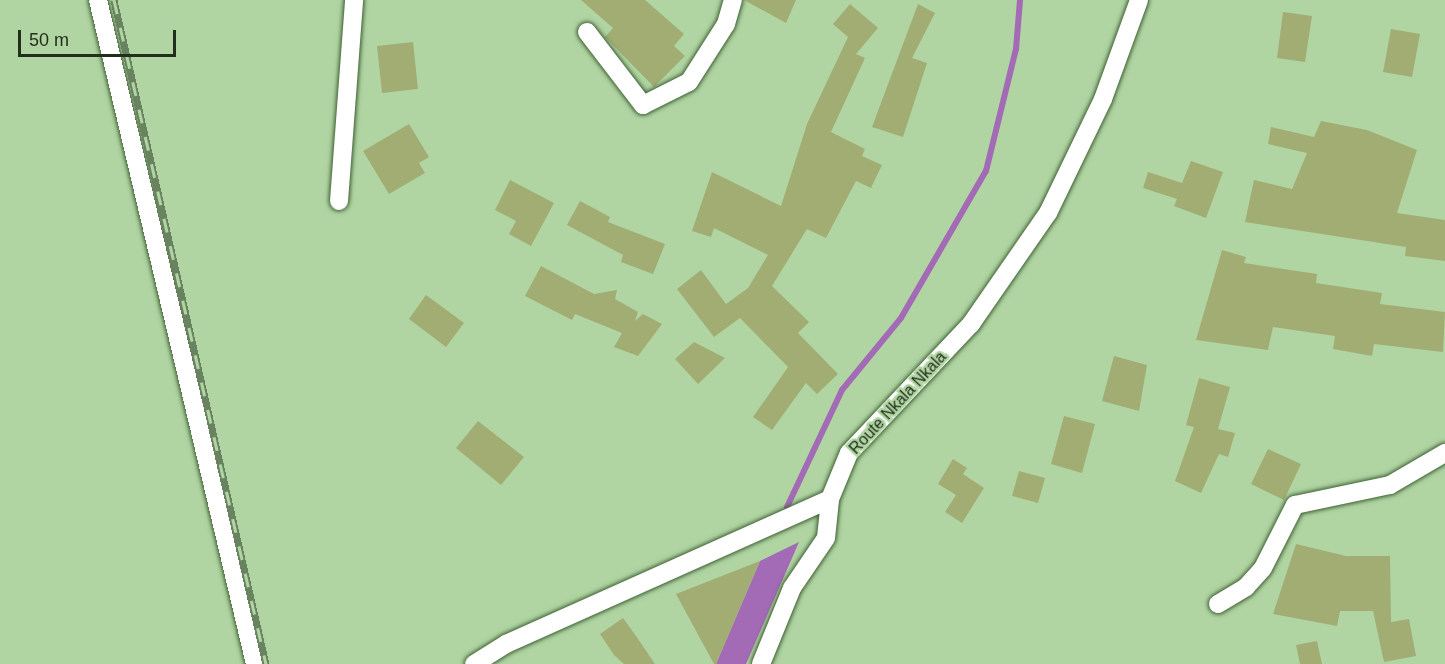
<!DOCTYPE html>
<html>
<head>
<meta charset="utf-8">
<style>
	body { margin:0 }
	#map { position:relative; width:1445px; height:664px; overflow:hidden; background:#b0d5a3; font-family:Arial,sans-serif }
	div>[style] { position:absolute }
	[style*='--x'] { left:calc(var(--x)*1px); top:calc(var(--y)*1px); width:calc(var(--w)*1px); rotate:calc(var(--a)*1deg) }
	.water>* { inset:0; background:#a36ab6 }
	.stream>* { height:6px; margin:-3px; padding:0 3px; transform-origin:3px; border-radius:3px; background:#a36ab6 }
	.building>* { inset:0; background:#a2ad74 }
	.roads { filter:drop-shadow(0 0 2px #416135) drop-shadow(0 0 2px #416135) }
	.minor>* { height:18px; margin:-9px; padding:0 9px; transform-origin:9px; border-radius:9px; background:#fff }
	.rail>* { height:7px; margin-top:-3.5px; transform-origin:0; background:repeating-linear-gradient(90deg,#b0d5a3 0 14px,#698360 0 28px); box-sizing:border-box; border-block:2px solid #698360 }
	span { translate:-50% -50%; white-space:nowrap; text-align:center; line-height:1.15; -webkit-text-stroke:5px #b0d5a3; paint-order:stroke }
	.street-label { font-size:16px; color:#212f1c }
	.scale { position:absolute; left:18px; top:30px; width:158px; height:27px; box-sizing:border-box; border:3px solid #212f1c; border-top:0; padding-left:8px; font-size:18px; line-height:21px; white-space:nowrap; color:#212f1c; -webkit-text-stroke:4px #b0d5a3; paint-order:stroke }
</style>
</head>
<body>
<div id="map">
	<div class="water">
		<i style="clip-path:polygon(799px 542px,746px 664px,716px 664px,760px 561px)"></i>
	</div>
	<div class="stream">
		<i style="--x:787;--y:507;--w:129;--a:-64.8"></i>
		<i style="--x:842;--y:390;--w:93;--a:-50.7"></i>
		<i style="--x:901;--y:318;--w:170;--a:-60"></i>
		<i style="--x:986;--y:171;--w:126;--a:-76.2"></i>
		<i style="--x:1016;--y:49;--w:49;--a:-85.3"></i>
	</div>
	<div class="building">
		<i style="clip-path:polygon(581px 0,645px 0,684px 34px,674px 46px,685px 56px,654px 87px,605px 37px,613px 28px)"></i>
		<i style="clip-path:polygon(744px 0,796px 0,786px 23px)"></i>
		<i style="clip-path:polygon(850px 4px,878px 28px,856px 54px,865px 58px,831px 132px,865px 149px,862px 156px,882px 165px,871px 188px,856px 181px,826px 238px,807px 229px,772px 286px,809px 322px,798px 333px,838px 374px,817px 394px,806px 383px,772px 430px,753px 417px,788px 367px,740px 318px,714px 337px,677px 289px,701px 270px,726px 304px,748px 288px,768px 255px,714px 228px,711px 237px,692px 231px,712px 172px,781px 206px,807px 124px,848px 37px,833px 24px)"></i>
		<i style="clip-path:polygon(918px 4px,935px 13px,912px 58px,927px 63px,903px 137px,872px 127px)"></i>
		<i style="clip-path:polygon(1283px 12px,1312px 16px,1305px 62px,1277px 58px)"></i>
		<i style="clip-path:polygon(1391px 29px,1420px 34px,1412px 77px,1383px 72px)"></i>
		<i style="clip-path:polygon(413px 42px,418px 89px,382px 93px,377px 46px)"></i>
		<i style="clip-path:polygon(1321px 121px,1367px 130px,1417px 150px,1397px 213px,1445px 220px,1445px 261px,1405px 256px,1406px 247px,1245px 222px,1254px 180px,1292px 189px,1307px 153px,1268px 144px,1271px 127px,1314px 137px)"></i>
		<i style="clip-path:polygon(409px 124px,429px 157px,419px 163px,425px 173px,389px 194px,363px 151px)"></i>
		<i style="clip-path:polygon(1191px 161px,1223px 172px,1206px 218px,1174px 206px,1177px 199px,1143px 188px,1148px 172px,1182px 183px)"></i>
		<i style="clip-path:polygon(510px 180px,554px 203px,531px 246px,509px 234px,516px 221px,495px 210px)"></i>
		<i style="clip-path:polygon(580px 201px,610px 217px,608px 222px,665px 244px,653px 274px,621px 262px,623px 255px,567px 225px)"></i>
		<i style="clip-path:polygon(1222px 250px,1246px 257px,1244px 263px,1317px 274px,1316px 283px,1382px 293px,1380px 304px,1445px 312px,1443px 352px,1374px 344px,1372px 356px,1333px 349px,1335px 336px,1273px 327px,1268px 350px,1196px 340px)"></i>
		<i style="clip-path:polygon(541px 266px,594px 294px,617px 290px,615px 299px,638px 312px,635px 321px,643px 314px,662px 324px,638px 356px,614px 347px,622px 333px,575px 314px,572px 320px,525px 296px)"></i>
		<i style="clip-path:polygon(426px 295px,464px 323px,446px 347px,409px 319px)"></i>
		<i style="clip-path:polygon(694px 342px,725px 358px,698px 384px,675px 359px)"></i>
		<i style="clip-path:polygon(1114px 356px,1147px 365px,1139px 411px,1102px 401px)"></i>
		<i style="clip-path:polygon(1199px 378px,1230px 387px,1218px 429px,1235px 433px,1228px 457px,1219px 454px,1201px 493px,1175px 481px,1194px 427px,1186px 425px)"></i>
		<i style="clip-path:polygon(1064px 416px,1095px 424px,1082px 473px,1051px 464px)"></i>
		<i style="clip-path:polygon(478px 421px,524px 457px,501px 485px,456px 448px)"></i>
		<i style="clip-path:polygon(1268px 449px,1301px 464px,1284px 500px,1251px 484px)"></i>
		<i style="clip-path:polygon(953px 459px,967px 468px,963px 474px,984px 488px,962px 523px,945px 512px,956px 495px,938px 484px)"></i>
		<i style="clip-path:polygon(1019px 471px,1045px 478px,1038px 503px,1012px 496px)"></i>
		<i style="clip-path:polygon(1296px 544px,1346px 556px,1390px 556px,1391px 622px,1409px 619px,1416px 656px,1384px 662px,1373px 611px,1340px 611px,1337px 626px,1273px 614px)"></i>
		<i style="clip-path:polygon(760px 561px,716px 664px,714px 664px,676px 594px)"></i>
		<i style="clip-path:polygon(623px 618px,636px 636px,655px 664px,624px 664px,614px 655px,600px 634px)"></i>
		<i style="clip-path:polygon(1317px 641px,1322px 664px,1300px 664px,1296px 645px)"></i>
	</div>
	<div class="roads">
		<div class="minor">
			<i style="--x:98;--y:0;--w:682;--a:76.7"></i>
			<i style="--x:587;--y:32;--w:92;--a:52.5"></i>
			<i style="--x:643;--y:105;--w:51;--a:-26.6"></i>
			<i style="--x:689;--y:82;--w:69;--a:-57.5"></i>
			<i style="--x:726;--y:24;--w:25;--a:-74"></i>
			<i style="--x:339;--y:201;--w:202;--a:-85.7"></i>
			<i style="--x:1218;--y:604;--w:33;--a:-31"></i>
			<i style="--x:1246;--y:587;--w:25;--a:-48"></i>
			<i style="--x:1263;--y:568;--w:71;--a:-63.1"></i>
			<i style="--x:1295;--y:505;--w:97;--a:-11.9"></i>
			<i style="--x:1390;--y:485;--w:64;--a:-30.2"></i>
			<i style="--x:474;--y:664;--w:38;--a:-32"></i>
			<i style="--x:506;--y:644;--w:355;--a:-24.1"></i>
			<i style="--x:830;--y:499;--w:50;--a:-67.6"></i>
			<i style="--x:849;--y:453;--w:178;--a:-46.6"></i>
			<i style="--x:971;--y:324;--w:135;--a:-55.3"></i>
			<i style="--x:1048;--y:213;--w:127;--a:-64.2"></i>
			<i style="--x:1103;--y:99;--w:105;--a:-70"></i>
			<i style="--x:761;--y:664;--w:82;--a:-67.8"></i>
			<i style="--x:792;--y:588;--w:60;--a:-55.8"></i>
			<i style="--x:826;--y:538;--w:39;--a:-84"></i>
		</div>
	</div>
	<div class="rail">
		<i style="--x:114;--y:0;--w:681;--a:77.11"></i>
	</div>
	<div class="street-label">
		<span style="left:898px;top:403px;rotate:-47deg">Route Nkala Nkala</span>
	</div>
	<div class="scale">50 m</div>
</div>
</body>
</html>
